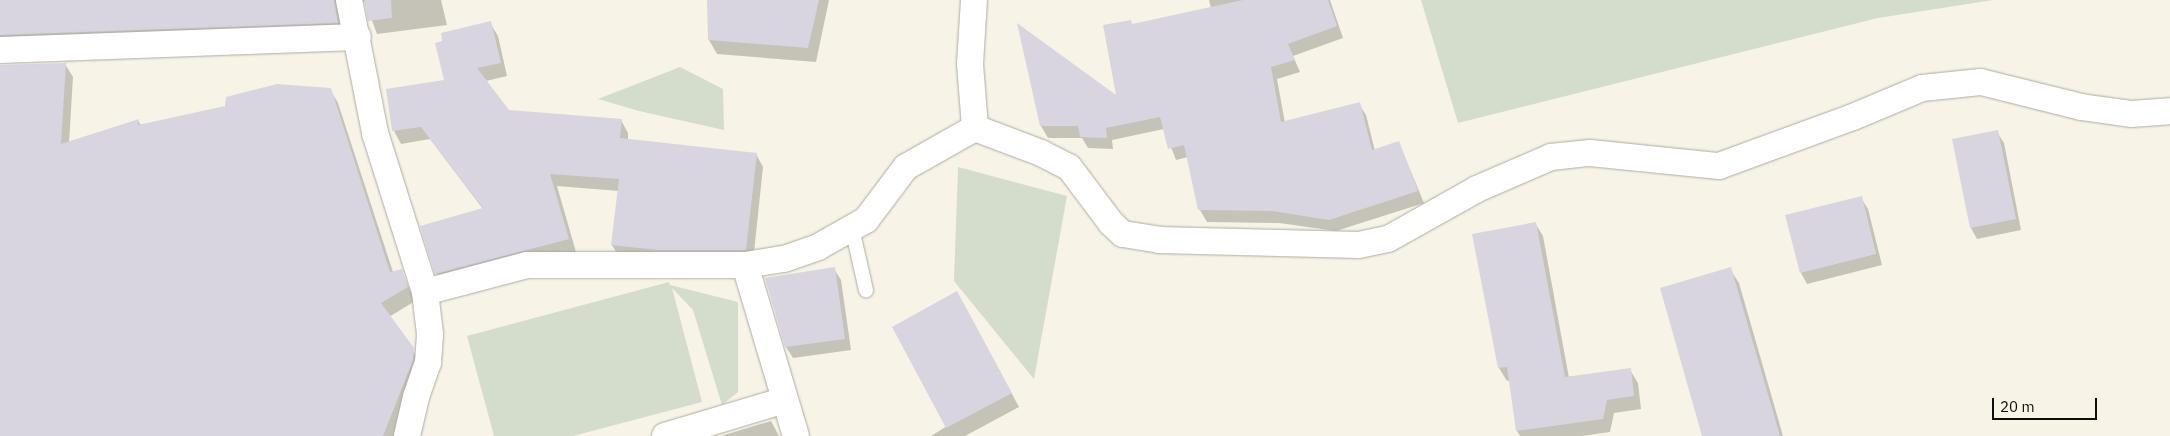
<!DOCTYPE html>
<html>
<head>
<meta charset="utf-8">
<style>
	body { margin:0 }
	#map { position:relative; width:2170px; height:436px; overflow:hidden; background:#f7f3e7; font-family:"IBM Plex Sans",sans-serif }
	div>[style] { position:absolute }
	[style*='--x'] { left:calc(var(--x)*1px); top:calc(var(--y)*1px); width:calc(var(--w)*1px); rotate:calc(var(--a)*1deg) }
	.green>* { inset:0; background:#d4ddcb }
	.shadow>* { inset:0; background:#0003 }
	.building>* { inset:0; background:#d8d5e0 }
	.roads { filter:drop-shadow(0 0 1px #afaba0) drop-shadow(0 0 1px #afaba0) }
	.service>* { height:14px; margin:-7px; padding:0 7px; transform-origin:7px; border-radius:7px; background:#fff }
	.minor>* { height:26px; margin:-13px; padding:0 13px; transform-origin:13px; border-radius:13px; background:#fff }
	span { translate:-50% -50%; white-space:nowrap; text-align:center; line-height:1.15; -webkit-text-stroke:4.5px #f7f3e7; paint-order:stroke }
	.scale { position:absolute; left:1992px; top:398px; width:105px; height:22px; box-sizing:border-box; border:2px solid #0f0d0a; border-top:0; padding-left:6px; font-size:15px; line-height:18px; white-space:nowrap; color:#0f0d0a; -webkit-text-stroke:4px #f7f3e7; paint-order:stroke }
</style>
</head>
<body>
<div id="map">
	<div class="green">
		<i style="clip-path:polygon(1421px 0,1993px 0,1878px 18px,1458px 123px)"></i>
		<i style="clip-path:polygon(680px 67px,723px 89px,724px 130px,639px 111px,598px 99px)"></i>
		<i style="clip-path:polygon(958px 167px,1067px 196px,1034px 379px,954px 281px)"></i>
		<i style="clip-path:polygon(669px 282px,670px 285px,738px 302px,738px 392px,722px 405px,693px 310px,672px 288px,702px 402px,573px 436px,494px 436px,467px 336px)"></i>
	</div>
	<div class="shadow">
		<i style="clip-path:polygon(0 0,353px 0,345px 36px,0 51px)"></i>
		<i style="clip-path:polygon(359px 0,441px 0,447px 25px,377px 34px,365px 2px)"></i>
		<i style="clip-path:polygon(708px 0,829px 0,816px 62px,717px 54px,709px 40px)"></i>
		<i style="clip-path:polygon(1209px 0,1330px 0,1343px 38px,1293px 56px,1300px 72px,1277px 79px,1285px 123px,1359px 104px,1366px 115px,1375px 151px,1399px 143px,1424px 203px,1336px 231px,1279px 223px,1207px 222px,1200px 210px,1188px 157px,1176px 160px,1164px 129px,1112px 140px,1113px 149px,1088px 148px,1082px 138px,1048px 138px,1041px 126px,1117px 98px,1132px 25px,1211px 8px)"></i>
		<i style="clip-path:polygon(490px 23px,498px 36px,507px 76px,486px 81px,508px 111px,621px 120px,628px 133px,628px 140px,756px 154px,763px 167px,753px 262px,620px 258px,612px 245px,619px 191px,557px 186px,576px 252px,444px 286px,436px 273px,483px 209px,430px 139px,401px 144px,394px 131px,387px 90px,445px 81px)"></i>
		<i style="clip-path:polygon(65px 64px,73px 77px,69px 143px,138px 121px,141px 125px,330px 89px,338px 103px,393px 272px,401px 270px,415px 301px,389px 317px,421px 363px,396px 436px,0 436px,0 66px)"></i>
		<i style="clip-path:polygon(1997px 132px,2004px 143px,2021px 230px,1977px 239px,1971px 228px)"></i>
		<i style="clip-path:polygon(1861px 198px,1868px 209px,1882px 265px,1807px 284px,1801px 273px)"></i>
		<i style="clip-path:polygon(1535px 223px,1543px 236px,1569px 378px,1630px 370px,1638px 383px,1641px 409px,1614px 413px,1610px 432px,1582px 436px,1520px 436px,1517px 431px,1510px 380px,1507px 381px,1499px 368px,1474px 235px)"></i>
		<i style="clip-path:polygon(834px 269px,841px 280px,851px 350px,793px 358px,786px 347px)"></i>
		<i style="clip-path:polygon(1730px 269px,1739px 283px,1783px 436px,1704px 436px)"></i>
		<i style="clip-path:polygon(965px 307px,1019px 407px,965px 436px,931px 436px,947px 426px)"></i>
		<i style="clip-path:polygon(771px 421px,779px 436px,721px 436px)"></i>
	</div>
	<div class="building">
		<i style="clip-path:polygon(0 0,334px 0,338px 23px,0 35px)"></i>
		<i style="clip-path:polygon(364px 0,391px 0,392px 18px,368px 21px)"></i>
		<i style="clip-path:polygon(707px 0,819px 0,808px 48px,708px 40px)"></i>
		<i style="clip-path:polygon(1243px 0,1328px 0,1337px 26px,1288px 44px,1295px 60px,1271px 67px,1281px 122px,1360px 102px,1372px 150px,1399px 141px,1418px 191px,1329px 220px,1272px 211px,1198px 210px,1184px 145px,1168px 149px,1160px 117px,1106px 128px,1107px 138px,1080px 137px,1078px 126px,1040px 126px,1017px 23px,1116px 95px,1103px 25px,1131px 20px,1132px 24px)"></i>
		<i style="clip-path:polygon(491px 21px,501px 63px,477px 68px,509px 110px,622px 119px,620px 138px,757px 153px,746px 250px,658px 250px,611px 245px,619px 179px,550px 174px,569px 239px,435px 274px,420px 226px,483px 208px,421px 127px,392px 131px,386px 89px,444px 80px,435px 43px,442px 41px,441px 33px)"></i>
		<i style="clip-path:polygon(66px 63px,61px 144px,139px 119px,138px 125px,225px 106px,226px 97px,277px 84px,331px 88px,390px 272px,402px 269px,408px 287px,381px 303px,414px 348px,413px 360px,383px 436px,0 436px,0 65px)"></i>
		<i style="clip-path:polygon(1998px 130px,2016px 219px,1970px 228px,1952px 139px)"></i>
		<i style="clip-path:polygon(1862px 196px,1876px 254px,1800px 273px,1785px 215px)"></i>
		<i style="clip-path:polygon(1536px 222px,1565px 377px,1631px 368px,1634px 396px,1607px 400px,1603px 419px,1516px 431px,1507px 367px,1498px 368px,1472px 234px)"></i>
		<i style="clip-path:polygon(835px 267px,845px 339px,785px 347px,765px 278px)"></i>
		<i style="clip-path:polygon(1731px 267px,1780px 436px,1702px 436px,1660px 288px)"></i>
		<i style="clip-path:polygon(957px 291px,1012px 393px,946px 428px,892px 327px)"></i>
	</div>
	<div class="roads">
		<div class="service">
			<i style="--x:852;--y:228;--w:64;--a:77.3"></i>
		</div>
		<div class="minor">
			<i style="--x:349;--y:0;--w:136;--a:78.9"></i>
			<i style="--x:375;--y:133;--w:167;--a:72.5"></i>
			<i style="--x:425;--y:292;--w:106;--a:-14.8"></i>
			<i style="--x:527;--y:265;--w:218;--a:0"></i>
			<i style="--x:745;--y:265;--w:39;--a:-9"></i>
			<i style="--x:784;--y:259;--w:36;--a:-19"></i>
			<i style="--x:818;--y:247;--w:55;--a:-29.4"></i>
			<i style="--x:866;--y:220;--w:66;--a:-53"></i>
			<i style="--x:906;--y:167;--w:79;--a:-29.5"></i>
			<i style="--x:975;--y:128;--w:71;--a:20.7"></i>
			<i style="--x:1041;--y:153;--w:31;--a:27"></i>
			<i style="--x:1069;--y:167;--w:70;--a:53.1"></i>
			<i style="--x:1111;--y:223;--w:16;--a:43"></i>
			<i style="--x:1123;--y:234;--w:36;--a:9"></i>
			<i style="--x:1159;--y:240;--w:200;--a:1.4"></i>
			<i style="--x:1359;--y:245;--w:30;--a:-12"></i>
			<i style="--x:1388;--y:239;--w:102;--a:-29.3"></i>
			<i style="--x:1477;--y:189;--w:81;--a:-23.4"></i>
			<i style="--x:1551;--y:157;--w:39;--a:-6"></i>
			<i style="--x:1590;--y:153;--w:130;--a:5.8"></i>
			<i style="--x:1719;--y:166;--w:143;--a:-20.1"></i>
			<i style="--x:1853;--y:117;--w:75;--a:-22.8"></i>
			<i style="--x:1922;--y:88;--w:59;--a:-5.8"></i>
			<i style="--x:1981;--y:82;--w:103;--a:14"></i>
			<i style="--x:2081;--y:107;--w:50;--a:8"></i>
			<i style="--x:2131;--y:114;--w:39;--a:-4"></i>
			<i style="--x:974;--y:0;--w:64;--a:93.6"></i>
			<i style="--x:970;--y:64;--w:64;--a:85.5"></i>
			<i style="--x:0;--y:50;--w:358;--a:-2.1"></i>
			<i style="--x:745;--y:265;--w:178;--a:73.4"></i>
			<i style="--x:407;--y:436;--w:40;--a:-77"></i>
			<i style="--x:416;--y:397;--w:36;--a:-71"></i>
			<i style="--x:428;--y:363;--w:29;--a:-86"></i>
			<i style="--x:430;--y:334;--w:42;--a:-96.8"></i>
			<i style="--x:665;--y:436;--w:125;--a:-16.7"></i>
		</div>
	</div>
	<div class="scale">20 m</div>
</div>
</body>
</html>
